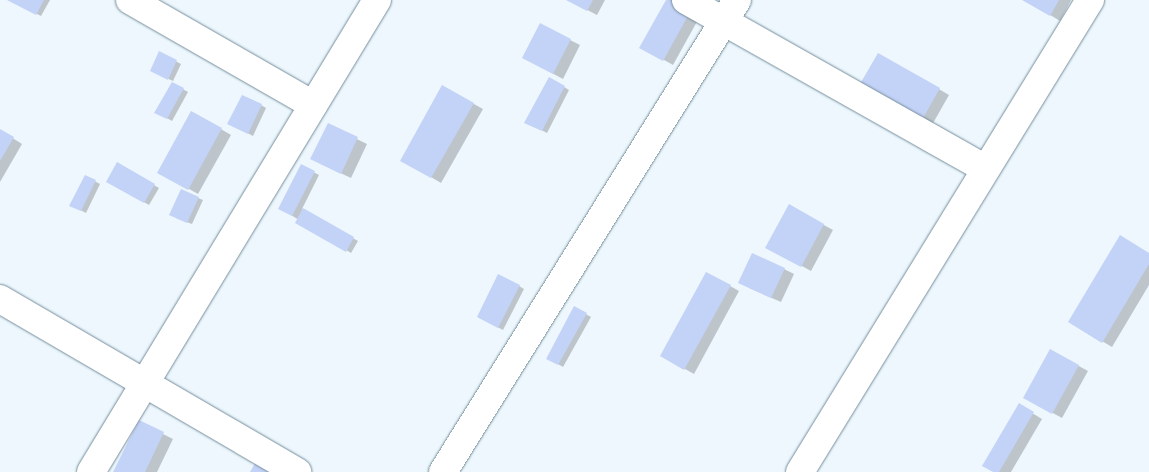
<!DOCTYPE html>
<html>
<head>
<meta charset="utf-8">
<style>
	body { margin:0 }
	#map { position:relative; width:1149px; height:472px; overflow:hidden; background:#edf7fd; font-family:Roboto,sans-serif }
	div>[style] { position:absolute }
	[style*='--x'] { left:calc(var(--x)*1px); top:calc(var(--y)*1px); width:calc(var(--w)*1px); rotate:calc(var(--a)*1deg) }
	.shadow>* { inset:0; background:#0003 }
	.building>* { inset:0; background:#c3d2f7 }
	.roads { filter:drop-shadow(0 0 1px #758d9c) drop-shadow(0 0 1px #758d9c) }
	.street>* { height:28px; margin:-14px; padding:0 14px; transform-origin:14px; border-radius:14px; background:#fff }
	span { translate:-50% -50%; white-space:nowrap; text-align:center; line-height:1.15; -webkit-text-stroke:4px #fff; paint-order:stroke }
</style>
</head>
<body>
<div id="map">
	<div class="shadow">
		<i style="clip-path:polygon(9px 0,50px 0,41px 16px)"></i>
		<i style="clip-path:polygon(568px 0,605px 0,597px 15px)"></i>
		<i style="clip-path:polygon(668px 0,688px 0,704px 9px,673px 65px,641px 47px)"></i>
		<i style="clip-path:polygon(1026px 0,1071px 0,1060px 21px)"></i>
		<i style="clip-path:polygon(540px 25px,580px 45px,563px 79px,533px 63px)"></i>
		<i style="clip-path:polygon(160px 53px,181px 64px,173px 81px,156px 73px)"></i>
		<i style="clip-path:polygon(879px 54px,949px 95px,932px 125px,861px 84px)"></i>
		<i style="clip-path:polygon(549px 78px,569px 90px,547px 133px,526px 122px)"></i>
		<i style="clip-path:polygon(172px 83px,188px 92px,172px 121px,156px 112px)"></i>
		<i style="clip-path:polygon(443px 87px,483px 109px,441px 183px,402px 160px)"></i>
		<i style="clip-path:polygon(261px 105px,266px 108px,253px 136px,234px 126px)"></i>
		<i style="clip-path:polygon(192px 112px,231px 135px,198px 194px,159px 172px)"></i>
		<i style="clip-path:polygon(328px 125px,367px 144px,351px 178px,321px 164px)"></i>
		<i style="clip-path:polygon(0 130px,22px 144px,0 182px)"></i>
		<i style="clip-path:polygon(117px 164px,159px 188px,149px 205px,107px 181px)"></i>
		<i style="clip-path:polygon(302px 166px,319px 175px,302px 209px,358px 241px,351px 253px,280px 208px)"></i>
		<i style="clip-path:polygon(85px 176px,100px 184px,86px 213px,71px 205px)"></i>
		<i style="clip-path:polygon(198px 198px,203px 200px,192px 224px,176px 218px)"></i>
		<i style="clip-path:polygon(789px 206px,833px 230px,811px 271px,767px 247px)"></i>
		<i style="clip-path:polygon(1149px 254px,1149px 285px,1112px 347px,1070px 322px)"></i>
		<i style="clip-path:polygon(784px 269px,794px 274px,781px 302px,749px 288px)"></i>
		<i style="clip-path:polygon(519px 286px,524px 289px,503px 330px,478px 317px)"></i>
		<i style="clip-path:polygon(730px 286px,739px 291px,694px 374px,662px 356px)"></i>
		<i style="clip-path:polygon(575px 308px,591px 317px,563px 367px,548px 358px)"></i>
		<i style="clip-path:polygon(1051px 351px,1088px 371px,1062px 418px,1025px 398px)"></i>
		<i style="clip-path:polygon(1019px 405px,1042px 419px,1011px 472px,995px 472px)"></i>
		<i style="clip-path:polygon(139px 422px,173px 439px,157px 472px,115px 472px)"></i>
	</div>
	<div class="building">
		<i style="clip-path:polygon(7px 0,44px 0,36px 15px)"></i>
		<i style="clip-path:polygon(566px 0,593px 0,587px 11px)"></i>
		<i style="clip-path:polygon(666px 0,695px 3px,663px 61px,639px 48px)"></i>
		<i style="clip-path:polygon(1022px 0,1059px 0,1050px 16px)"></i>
		<i style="clip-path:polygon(540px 23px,571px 39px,553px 74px,522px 58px)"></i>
		<i style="clip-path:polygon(159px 51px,177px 60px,168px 80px,150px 71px)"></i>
		<i style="clip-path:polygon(878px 53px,940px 88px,922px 120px,860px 84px)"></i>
		<i style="clip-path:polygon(549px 77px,565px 86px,542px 131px,524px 123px)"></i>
		<i style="clip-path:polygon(172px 82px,184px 88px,167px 119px,154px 113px)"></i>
		<i style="clip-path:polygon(442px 85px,474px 103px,431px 178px,400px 161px)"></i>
		<i style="clip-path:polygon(242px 95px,262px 104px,248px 134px,227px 124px)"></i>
		<i style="clip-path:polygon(191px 111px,222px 128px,188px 190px,157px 173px)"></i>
		<i style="clip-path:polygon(328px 123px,358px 137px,341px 174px,310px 159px)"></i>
		<i style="clip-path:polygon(0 129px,14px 137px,0 161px)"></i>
		<i style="clip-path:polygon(117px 162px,155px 184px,144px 203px,106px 182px)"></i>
		<i style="clip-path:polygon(301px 164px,315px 171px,292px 216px,278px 209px)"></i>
		<i style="clip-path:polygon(85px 175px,96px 180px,81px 211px,69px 206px)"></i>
		<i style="clip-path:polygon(181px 189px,199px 197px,187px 223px,169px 215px)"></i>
		<i style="clip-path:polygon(789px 204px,824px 224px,801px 267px,765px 248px)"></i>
		<i style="clip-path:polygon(303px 208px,354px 237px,346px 252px,295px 223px)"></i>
		<i style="clip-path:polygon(1120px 235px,1149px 253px,1149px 264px,1102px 343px,1068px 322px)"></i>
		<i style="clip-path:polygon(752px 253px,785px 268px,771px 298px,738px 283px)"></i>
		<i style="clip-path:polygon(706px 272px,731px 285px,684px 370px,660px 356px)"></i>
		<i style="clip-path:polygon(498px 274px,520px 285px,498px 328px,477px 317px)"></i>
		<i style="clip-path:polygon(574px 306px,587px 313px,558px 365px,546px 359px)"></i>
		<i style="clip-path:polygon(1050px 349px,1079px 365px,1052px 414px,1023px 398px)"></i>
		<i style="clip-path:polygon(1019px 403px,1034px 412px,999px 472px,993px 472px,982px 466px)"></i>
		<i style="clip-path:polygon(139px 420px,164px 432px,145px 472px,113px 472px)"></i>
		<i style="clip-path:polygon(257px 460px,277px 472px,250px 472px)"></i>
	</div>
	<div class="roads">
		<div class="street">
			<i style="--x:130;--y:0;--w:211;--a:29.8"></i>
			<i style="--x:686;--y:0;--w:344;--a:29.4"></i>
			<i style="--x:0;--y:299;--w:344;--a:30.2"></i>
			<i style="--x:91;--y:472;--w:552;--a:-58.79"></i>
			<i style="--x:443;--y:472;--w:556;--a:-58.08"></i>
			<i style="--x:800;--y:472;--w:554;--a:-58.43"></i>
		</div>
	</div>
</div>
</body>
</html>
